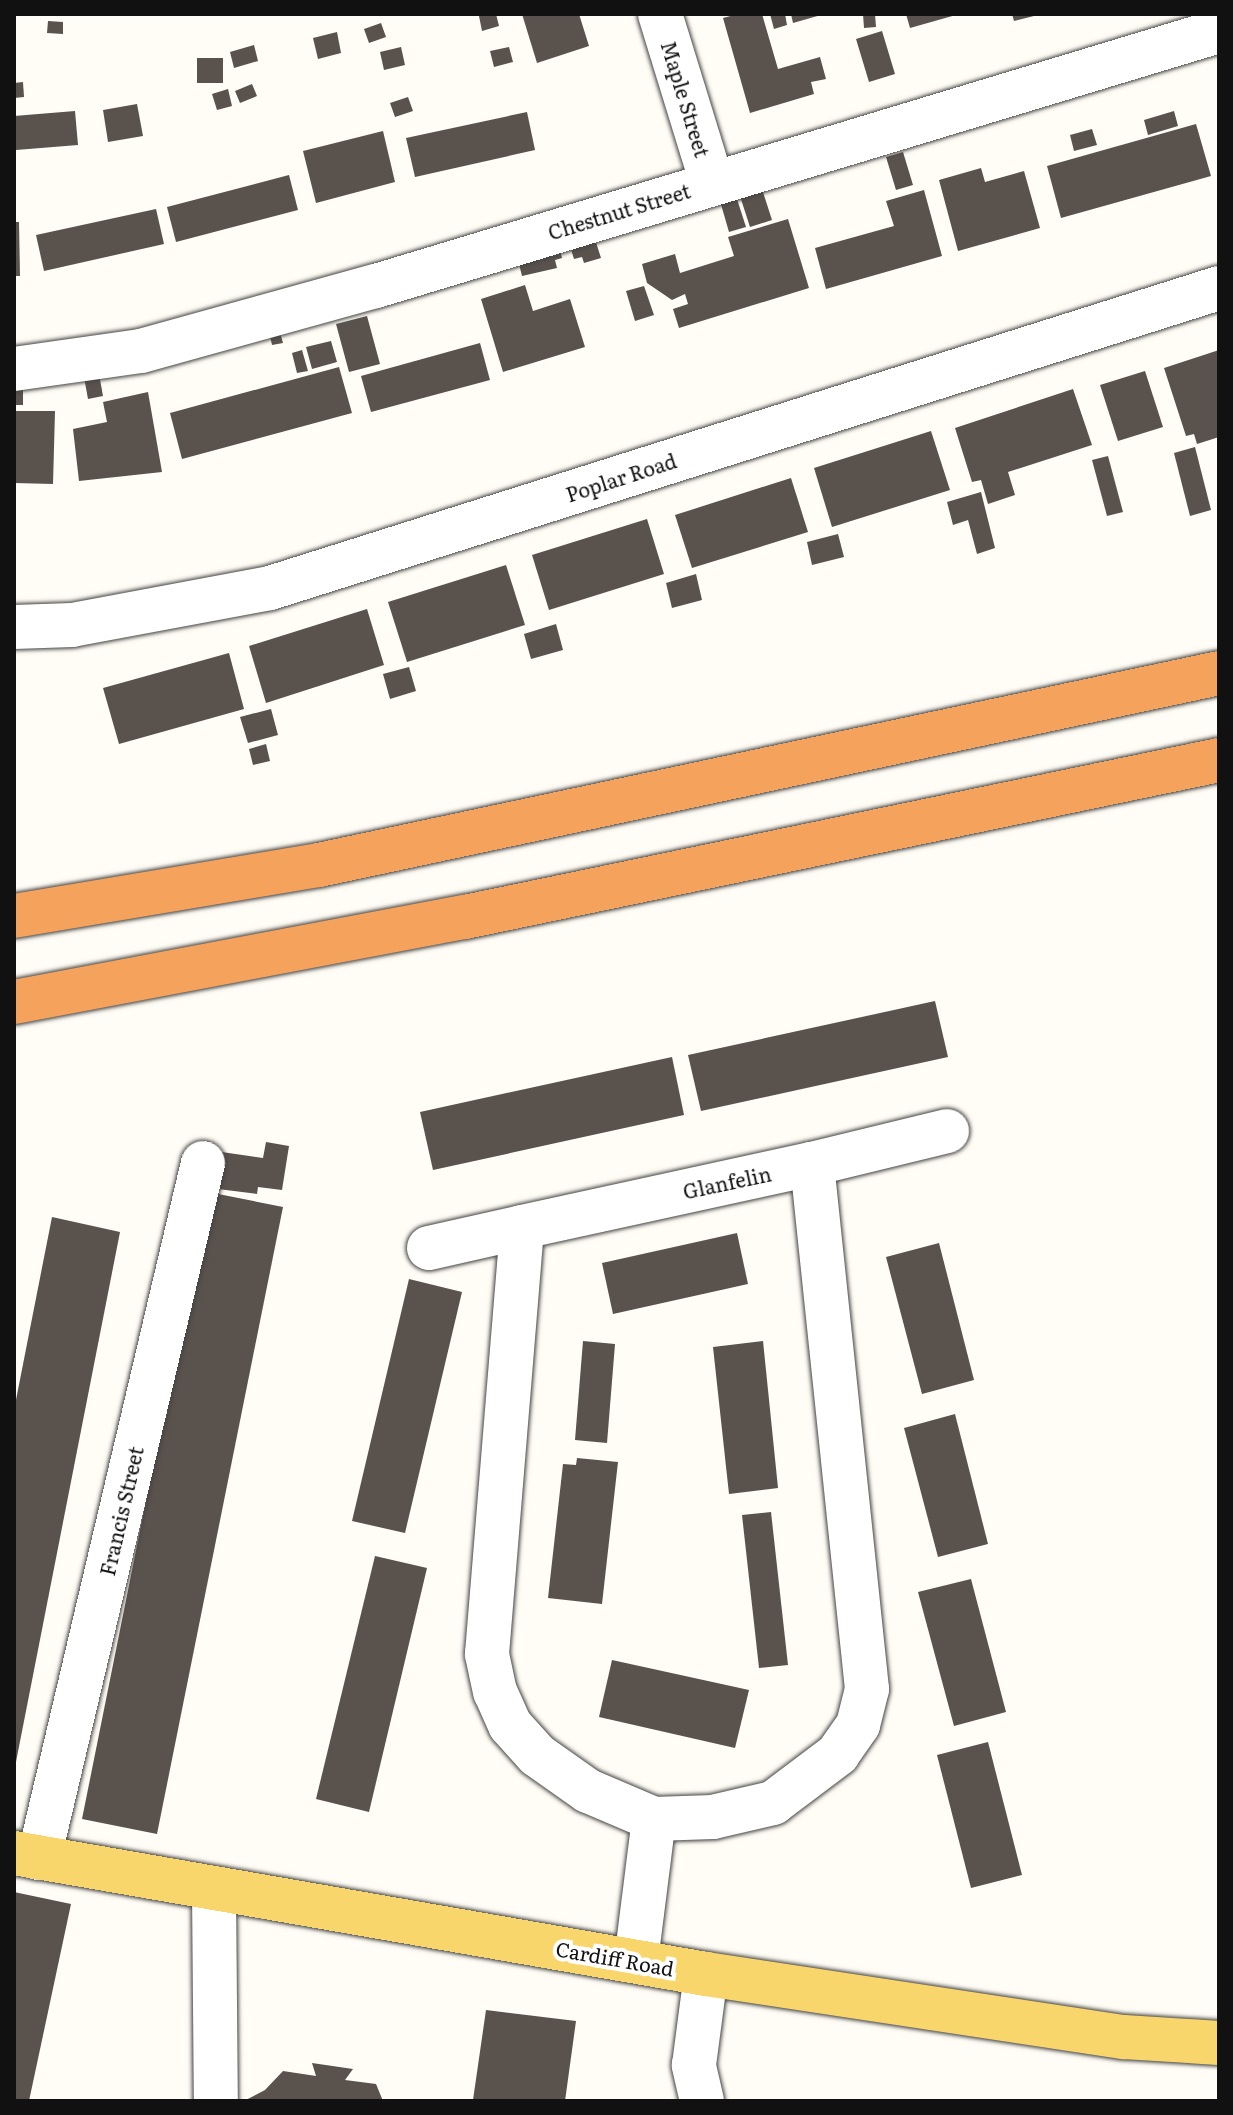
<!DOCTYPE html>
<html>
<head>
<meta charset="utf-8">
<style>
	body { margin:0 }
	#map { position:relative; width:1233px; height:2115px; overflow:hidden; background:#fffdf5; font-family:Literata,serif }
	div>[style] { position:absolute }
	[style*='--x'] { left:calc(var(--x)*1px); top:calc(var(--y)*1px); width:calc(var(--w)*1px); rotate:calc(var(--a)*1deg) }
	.building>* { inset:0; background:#5a524d }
	.roads { filter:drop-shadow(0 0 2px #444) drop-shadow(0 0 2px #444) }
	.street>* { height:44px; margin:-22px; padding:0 22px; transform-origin:22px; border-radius:22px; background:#fff }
	.primary>* { height:44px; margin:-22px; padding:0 22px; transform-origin:22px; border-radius:22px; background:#f9d66b }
	.highway>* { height:44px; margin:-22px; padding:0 22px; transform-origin:22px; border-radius:22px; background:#f5a25d }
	span { translate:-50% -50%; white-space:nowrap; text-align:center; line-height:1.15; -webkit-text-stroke:8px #fff; paint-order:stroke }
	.street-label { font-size:20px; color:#111 }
	.frame { position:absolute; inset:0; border:16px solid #111; pointer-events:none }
</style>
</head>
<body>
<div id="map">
	<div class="building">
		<i style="clip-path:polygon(487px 14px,496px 14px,499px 26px,482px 31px,479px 16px)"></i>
		<i style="clip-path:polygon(522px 14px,579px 14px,589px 46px,537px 63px)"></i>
		<i style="clip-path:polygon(738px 14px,762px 14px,778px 69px,820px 57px,826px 79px,811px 82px,814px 94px,750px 113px,723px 18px)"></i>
		<i style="clip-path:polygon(770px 14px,785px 14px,787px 25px,774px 29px)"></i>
		<i style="clip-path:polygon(791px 14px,821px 14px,821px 15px,793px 23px)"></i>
		<i style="clip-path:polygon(863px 14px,875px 14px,876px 27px,864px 28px)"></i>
		<i style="clip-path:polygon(906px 14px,956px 14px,956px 15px,910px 28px)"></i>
		<i style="clip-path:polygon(1012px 14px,1038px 14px,1038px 15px,1014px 21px)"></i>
		<i style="clip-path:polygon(48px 21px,63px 22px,63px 34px,47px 33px)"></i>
		<i style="clip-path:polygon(381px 23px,386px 37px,369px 43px,364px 29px)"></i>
		<i style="clip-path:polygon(882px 31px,895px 74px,869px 82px,856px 39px)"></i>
		<i style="clip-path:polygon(337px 32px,341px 53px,318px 59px,313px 38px)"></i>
		<i style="clip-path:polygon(254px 45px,258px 61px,234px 68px,230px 52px)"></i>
		<i style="clip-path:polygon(401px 47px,405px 65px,384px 70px,380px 52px)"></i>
		<i style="clip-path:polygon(509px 47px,513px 62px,494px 67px,490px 51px)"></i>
		<i style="clip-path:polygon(197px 58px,223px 58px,223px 83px,197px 83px)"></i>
		<i style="clip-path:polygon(23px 82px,24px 97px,14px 98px,14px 83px)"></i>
		<i style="clip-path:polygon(252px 84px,257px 96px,240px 103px,235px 91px)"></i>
		<i style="clip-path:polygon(228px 89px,232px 106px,217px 110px,212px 94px)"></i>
		<i style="clip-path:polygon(408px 97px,413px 111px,395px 117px,390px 103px)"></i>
		<i style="clip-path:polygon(137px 104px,143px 136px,108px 142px,103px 110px)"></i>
		<i style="clip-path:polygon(75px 111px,78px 145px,16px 150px,14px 116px)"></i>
		<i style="clip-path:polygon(1174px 111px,1178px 126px,1148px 135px,1144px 120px)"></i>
		<i style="clip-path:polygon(527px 112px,535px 150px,415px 177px,406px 138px)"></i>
		<i style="clip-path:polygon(1196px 124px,1211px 176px,1061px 218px,1047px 166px)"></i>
		<i style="clip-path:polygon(1092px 129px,1097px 145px,1074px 151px,1070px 135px)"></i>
		<i style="clip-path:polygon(383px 131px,395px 182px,316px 203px,303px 151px)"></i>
		<i style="clip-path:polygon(903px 152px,913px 185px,896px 190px,886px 157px)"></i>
		<i style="clip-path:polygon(981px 168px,985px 182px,1024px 171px,1040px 228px,958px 251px,939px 180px)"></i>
		<i style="clip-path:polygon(289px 175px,298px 210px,176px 242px,167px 207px)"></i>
		<i style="clip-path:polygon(761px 186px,772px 220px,750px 227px,739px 193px)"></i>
		<i style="clip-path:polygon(924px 190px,942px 256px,826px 289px,815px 248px,894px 226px,886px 201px)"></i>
		<i style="clip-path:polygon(736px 196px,746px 227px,729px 232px,720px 201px)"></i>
		<i style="clip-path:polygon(156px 209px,164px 244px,44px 271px,36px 235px)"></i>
		<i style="clip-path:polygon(788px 219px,809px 288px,679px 328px,673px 309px,688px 304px,685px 294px,672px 300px,647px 283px,642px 264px,675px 254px,680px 273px,734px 256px,728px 237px)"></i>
		<i style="clip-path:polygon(14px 222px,19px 222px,20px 276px,14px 276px)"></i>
		<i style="clip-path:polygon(593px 233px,601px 258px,584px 263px,582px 257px,574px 259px,568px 240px)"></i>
		<i style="clip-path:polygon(558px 242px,562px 258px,555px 260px,557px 268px,522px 276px,516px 252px)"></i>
		<i style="clip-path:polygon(525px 285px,533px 311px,570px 299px,585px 347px,503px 372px,481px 299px)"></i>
		<i style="clip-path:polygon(644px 286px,654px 315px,635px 321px,626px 291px)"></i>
		<i style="clip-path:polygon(367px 316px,380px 364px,349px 372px,336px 324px)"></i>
		<i style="clip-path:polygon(279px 329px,283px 343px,272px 345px,269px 332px)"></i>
		<i style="clip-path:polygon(331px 341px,337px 362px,312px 369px,306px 347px)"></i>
		<i style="clip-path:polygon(480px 343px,490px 380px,371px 412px,361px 376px)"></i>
		<i style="clip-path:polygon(302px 350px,308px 371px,297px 373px,292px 353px)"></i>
		<i style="clip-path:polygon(1219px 350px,1219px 437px,1197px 444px,1194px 434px,1186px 436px,1164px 368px)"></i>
		<i style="clip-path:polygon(339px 367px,352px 413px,182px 459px,170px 413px)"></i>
		<i style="clip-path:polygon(1145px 371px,1163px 427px,1118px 441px,1100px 385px)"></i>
		<i style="clip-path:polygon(99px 374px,103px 396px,88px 399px,84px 377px)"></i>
		<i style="clip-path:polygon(14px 385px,23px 385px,23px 405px,14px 405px)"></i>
		<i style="clip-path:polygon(1073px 389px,1092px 445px,1008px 472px,1015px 495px,988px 504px,981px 480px,972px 482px,955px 428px)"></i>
		<i style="clip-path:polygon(148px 392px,162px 472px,79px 481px,73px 429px,107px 422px,103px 402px)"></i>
		<i style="clip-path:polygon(14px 411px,55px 411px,53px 484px,14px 483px)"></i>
		<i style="clip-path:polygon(931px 431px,950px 490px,832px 527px,814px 468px)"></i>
		<i style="clip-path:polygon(1195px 447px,1211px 510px,1190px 516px,1174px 453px)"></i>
		<i style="clip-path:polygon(1108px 456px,1123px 512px,1107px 516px,1092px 460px)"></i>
		<i style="clip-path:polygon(791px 478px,808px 532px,692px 568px,675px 515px)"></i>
		<i style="clip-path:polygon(981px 492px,995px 548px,977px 554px,968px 520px,953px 525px,947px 502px)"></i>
		<i style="clip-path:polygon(647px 519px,664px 574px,549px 610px,532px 555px)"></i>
		<i style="clip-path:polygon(838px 534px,844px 557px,812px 565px,807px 542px)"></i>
		<i style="clip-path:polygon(506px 565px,525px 625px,407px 662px,388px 602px)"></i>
		<i style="clip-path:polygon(696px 574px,702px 600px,672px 608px,666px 583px)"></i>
		<i style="clip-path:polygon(367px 609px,384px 665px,266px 703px,249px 646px)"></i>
		<i style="clip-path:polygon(556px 624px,563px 650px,531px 659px,524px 634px)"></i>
		<i style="clip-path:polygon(229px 653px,244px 709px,119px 744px,103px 688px)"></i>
		<i style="clip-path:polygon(409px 667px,416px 691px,390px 699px,383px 674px)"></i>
		<i style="clip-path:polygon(271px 709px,278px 735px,248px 743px,240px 717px)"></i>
		<i style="clip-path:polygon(266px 744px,270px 761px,253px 765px,249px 749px)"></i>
		<i style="clip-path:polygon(935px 1001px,948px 1057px,701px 1111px,688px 1055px)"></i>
		<i style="clip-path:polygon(672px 1057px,684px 1115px,433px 1170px,420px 1112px)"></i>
		<i style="clip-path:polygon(266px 1142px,289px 1146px,282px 1190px,258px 1187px,257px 1194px,210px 1188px,215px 1151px,263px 1158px)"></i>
		<i style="clip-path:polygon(208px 1192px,283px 1207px,157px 1834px,82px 1819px)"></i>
		<i style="clip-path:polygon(52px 1217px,120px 1232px,15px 1767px,14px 1410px)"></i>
		<i style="clip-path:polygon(737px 1233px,748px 1284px,613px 1314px,602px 1263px)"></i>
		<i style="clip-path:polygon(939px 1243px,974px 1380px,922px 1394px,886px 1257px)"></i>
		<i style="clip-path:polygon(409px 1279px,462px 1292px,405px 1533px,352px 1521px)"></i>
		<i style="clip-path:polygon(583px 1341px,615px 1344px,607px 1443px,575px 1440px)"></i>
		<i style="clip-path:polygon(763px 1341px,778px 1488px,729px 1494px,713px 1347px)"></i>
		<i style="clip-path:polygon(955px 1414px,988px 1544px,938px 1557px,904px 1428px)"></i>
		<i style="clip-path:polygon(577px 1458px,618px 1462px,602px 1604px,548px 1598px,563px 1464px,576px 1465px)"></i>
		<i style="clip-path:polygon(771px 1512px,788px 1665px,759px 1668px,742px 1515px)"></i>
		<i style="clip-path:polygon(375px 1556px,427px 1568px,369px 1812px,316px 1799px)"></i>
		<i style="clip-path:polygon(971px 1579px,1006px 1712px,954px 1726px,918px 1592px)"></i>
		<i style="clip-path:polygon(612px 1660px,749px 1690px,735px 1748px,599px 1717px)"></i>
		<i style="clip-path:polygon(988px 1742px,1022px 1875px,971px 1888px,937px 1755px)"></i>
		<i style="clip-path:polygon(14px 1892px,71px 1904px,29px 2101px,14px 2101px)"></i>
		<i style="clip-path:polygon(486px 2010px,576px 2021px,565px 2101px,473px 2100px)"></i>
		<i style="clip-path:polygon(312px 2063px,353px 2069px,345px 2080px,376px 2084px,383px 2101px,244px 2101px,265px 2090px,283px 2071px,316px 2076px)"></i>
	</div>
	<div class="roads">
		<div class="street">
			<i style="--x:660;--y:14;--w:177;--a:72.9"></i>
			<i style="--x:14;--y:369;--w:128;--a:-8.1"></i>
			<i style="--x:141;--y:351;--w:244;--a:-15.5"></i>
			<i style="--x:376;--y:286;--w:881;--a:-16.83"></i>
			<i style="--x:14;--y:627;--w:58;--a:-2"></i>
			<i style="--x:72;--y:625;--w:201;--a:-10.6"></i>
			<i style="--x:270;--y:588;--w:995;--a:-17.54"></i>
			<i style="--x:812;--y:1164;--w:528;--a:84.02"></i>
			<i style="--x:867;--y:1689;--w:37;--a:104"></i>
			<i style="--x:858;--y:1725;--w:35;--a:125"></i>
			<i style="--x:838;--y:1754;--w:81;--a:143"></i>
			<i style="--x:773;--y:1803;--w:62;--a:166.9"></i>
			<i style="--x:713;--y:1817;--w:59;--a:178.1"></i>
			<i style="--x:654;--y:1819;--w:72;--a:-157"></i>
			<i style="--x:588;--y:1791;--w:62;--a:-144.8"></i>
			<i style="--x:537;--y:1755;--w:40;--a:-132"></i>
			<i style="--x:510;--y:1725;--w:36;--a:-114"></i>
			<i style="--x:495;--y:1692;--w:39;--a:-102"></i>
			<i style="--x:487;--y:1654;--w:428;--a:-85.3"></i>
			<i style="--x:522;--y:1227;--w:297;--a:-12.3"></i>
			<i style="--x:812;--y:1164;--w:139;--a:-13.7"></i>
			<i style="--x:429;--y:1248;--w:95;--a:-12.7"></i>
			<i style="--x:39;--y:1858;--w:714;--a:-76.72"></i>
			<i style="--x:214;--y:1890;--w:211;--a:89.5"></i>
			<i style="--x:636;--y:1961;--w:143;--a:-82.8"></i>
			<i style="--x:702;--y:2101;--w:37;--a:-103"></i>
			<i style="--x:694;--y:2065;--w:92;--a:-82.5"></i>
		</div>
		<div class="primary">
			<i style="--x:14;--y:1853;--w:702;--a:9.92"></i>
			<i style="--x:706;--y:1974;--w:423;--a:8.6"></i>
			<i style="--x:1124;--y:2037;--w:95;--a:3.6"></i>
		</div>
		<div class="highway">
			<i style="--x:14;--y:916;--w:309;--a:-9.5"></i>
			<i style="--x:319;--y:865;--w:920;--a:-12.04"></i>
			<i style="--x:14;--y:1002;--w:459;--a:-10.7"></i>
			<i style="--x:465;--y:917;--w:770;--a:-11.76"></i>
		</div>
	</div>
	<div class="street-label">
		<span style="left:686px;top:99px;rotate:73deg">Maple Street</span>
		<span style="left:619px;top:211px;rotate:-17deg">Chestnut Street</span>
		<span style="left:621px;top:477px;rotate:-18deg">Poplar Road</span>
		<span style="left:727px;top:1182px;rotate:-12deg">Glanfelin</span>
		<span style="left:121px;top:1511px;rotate:-77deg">Francis Street</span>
		<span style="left:615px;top:1958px;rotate:10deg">Cardiff Road</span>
	</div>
	<div class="frame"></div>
</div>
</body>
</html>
